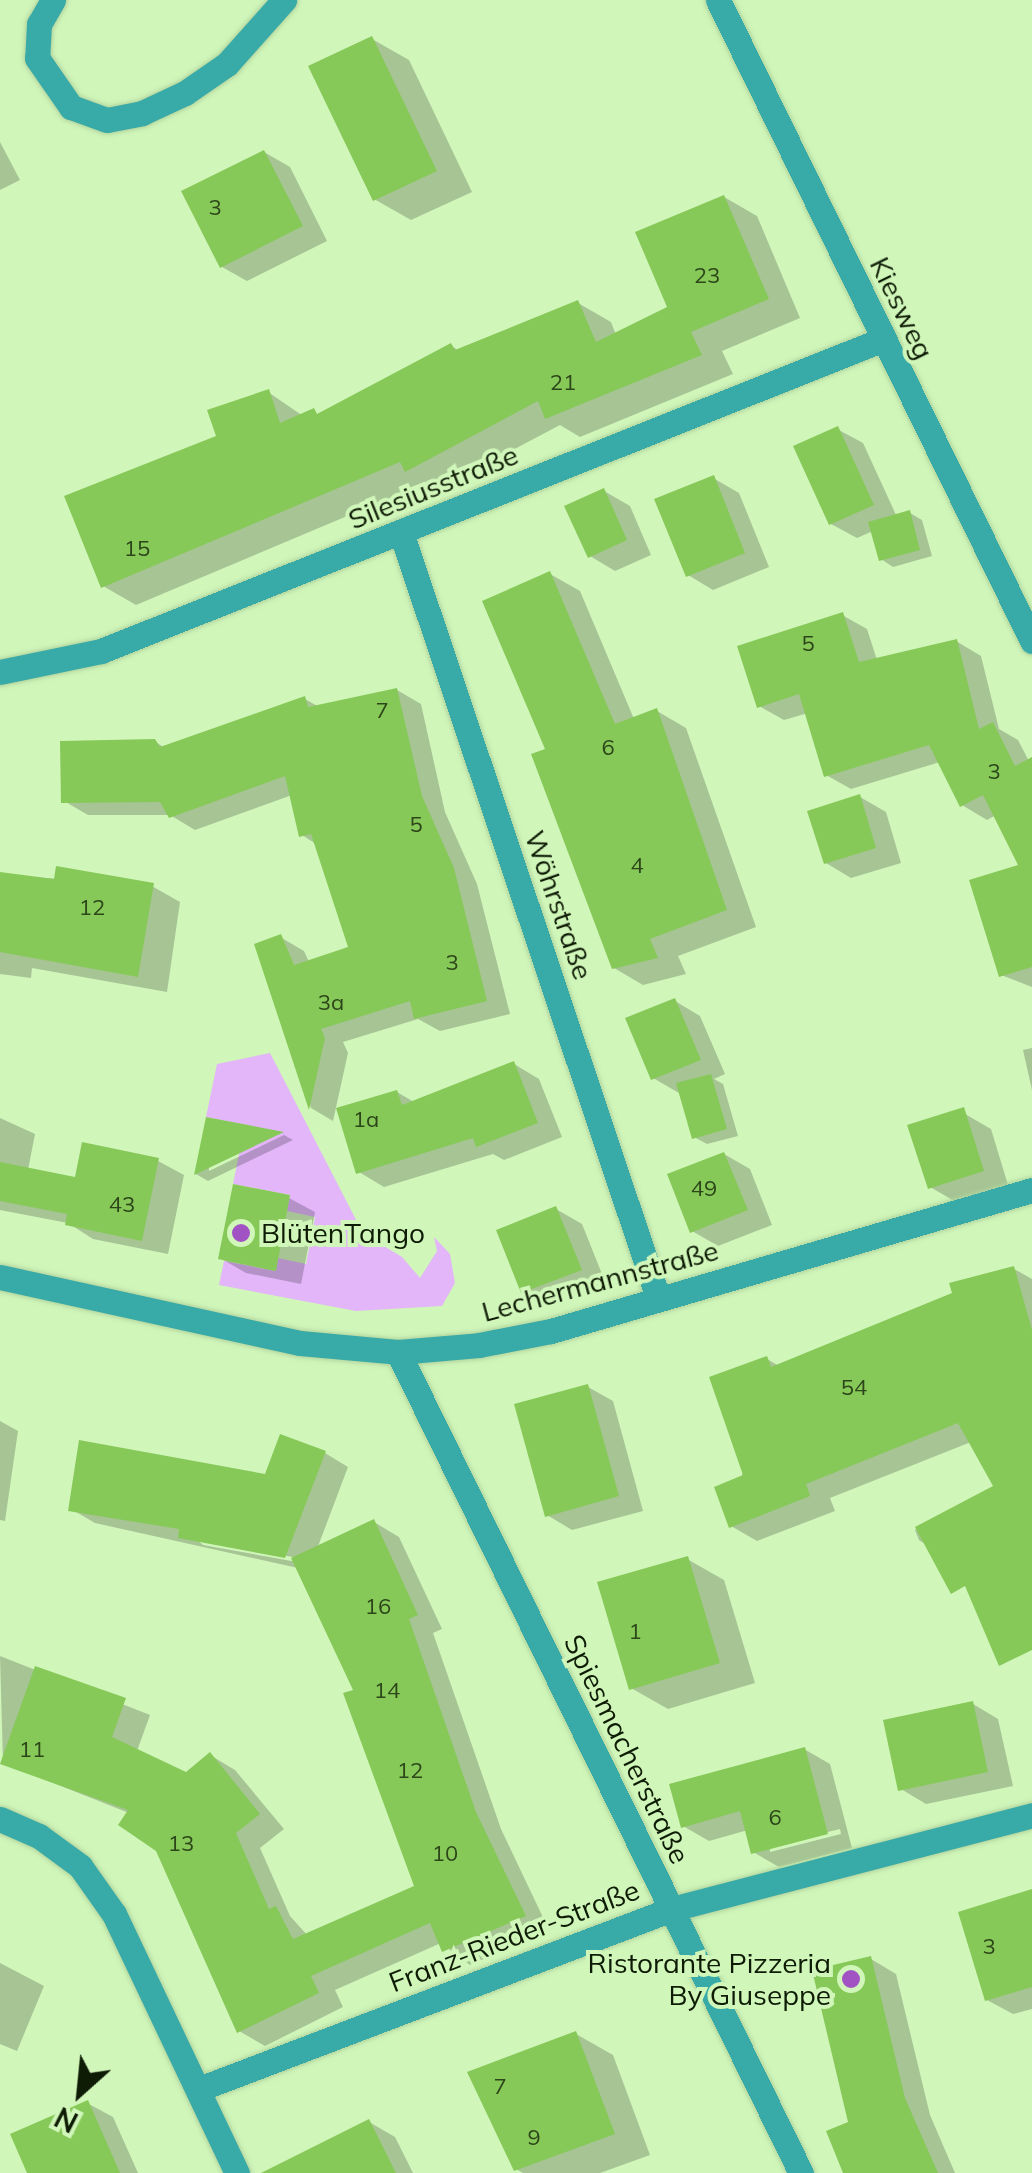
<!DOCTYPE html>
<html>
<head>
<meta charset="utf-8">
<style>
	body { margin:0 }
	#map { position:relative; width:1032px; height:2173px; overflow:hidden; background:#d0f6ba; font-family:Mulish,sans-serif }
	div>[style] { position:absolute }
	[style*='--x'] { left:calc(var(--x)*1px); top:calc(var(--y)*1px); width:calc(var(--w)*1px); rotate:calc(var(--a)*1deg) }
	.green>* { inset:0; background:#e2b6f8 }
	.shadow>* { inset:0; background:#0003 }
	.building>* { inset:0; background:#87c958 }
	.roads { filter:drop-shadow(0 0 2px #b1d39d) drop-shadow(0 0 2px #b1d39d) }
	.minor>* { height:25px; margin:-12.5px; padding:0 12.5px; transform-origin:12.5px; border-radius:12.5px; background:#38aaa8 }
	.dots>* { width:28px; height:28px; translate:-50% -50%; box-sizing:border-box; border:5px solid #d0f6ba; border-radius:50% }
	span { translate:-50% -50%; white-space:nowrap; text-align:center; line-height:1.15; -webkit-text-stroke:8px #d0f6ba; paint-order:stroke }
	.number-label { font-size:22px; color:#2c461a }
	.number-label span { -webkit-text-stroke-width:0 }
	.street-label { font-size:28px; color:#0e1b05 }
	.poi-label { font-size:28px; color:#0e1b05 }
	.left { translate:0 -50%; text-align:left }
	.right { translate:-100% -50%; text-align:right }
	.north { position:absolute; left:30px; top:2043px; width:100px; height:100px; -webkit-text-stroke:8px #d0f6ba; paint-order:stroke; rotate:207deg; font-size:28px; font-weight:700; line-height:40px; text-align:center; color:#0e1b05 }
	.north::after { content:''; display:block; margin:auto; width:35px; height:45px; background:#0e1b05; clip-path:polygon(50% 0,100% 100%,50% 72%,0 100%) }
</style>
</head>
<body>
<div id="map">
	<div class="green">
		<i style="clip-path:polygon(270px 1053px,368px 1243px,374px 1240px,402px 1257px,420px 1278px,437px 1251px,434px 1237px,450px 1254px,455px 1283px,442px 1306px,356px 1311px,219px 1285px,224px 1261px,275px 1271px,278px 1258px,306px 1264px,315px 1217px,287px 1211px,290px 1195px,233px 1184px,245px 1125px,206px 1117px,217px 1064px)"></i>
	</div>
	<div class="shadow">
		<i style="clip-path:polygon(372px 39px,409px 60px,472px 192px,411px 220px,374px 199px)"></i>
		<i style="clip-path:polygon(0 142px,20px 180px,0 190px)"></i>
		<i style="clip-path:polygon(264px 152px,290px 167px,327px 241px,247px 281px,222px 267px)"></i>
		<i style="clip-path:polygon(724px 197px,757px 216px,800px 318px,722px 351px,733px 374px,580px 437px,560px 425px,439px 489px,428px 482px,136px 605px,103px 586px,220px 437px,268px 392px,303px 416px,320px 414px,451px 346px,460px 351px,578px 303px,611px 322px,616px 335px,671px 309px)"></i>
		<i style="clip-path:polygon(837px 429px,863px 443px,897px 517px,910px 513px,922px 520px,932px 556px,893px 567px,881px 559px,873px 531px,857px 538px,831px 524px)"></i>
		<i style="clip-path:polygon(713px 478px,739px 493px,769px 567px,713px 590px,688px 575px)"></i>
		<i style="clip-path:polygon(604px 491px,630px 506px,651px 555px,615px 571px,590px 556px)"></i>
		<i style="clip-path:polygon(550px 574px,580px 591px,634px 719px,657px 711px,686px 728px,756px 927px,678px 956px,686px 974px,643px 985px,614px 968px,548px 751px)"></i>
		<i style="clip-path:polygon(842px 615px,867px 629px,877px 660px,956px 641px,981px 656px,999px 729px,1018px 740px,1032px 767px,1032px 987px,1001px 975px,1022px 867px,996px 815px,987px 820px,962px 805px,940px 762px,851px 789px,826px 775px,808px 713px,784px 720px,759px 706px)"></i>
		<i style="clip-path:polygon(397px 690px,421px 704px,445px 812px,477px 884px,510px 1014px,440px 1031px,418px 1019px,343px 1042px,348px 1053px,333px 1121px,311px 1108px,257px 946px,280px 937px,304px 951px,309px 962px,351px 949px,316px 844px,302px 835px,292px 795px,195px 830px,170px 815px,88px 815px,64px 801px,154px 741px,165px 748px,305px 699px,319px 707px)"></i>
		<i style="clip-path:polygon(860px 797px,886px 812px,901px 863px,851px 878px,826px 863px)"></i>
		<i style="clip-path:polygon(0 875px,150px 885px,180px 902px,167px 992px,32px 968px,31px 978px,0 974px)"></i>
		<i style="clip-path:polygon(675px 1001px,700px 1016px,725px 1074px,714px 1079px,723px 1084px,738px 1136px,707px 1144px,694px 1137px,679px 1093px,653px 1078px)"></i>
		<i style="clip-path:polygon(1032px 1048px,1032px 1090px,1023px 1050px)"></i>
		<i style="clip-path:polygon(514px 1064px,539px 1079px,562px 1137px,504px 1160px,493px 1154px,384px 1187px,359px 1172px,397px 1092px,414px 1102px)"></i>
		<i style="clip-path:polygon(965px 1114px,991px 1129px,1008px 1185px,956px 1202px,930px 1187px)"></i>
		<i style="clip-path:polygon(0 1118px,35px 1134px,28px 1170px,77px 1180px,158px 1161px,184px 1175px,168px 1254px,93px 1239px,68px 1223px,0 1210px)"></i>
		<i style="clip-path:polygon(208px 1120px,209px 1171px,284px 1135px,293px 1140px,208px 1181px,196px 1174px)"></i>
		<i style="clip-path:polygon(724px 1154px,750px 1169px,772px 1225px,718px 1246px,692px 1231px)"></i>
		<i style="clip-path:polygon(289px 1198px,315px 1212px,301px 1284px,246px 1273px,220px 1258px)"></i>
		<i style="clip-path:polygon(556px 1209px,582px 1224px,606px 1284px,548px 1306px,523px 1292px)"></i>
		<i style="clip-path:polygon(1014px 1269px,1032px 1279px,1032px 1614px,919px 1540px,915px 1530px,996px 1487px,971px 1442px,830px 1498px,835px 1511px,757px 1541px,731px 1526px,767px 1359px,779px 1366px)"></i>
		<i style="clip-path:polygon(588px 1387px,613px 1401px,643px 1511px,572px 1530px,547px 1515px)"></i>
		<i style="clip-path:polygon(0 1421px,18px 1431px,5px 1521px,0 1520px)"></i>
		<i style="clip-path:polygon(evenodd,325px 1453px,348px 1467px,317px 1549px,374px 1522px,399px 1537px,442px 1629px,433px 1633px,501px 1829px,549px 1930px,470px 1965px,441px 1943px,335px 1990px,343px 2007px,265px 2046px,239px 2031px,158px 1849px,129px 1813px,3px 1763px,0 1656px,150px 1715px,137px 1751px,186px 1775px,210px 1755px,235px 1770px,284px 1829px,260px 1848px,290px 1916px,308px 1936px,417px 1887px,356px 1691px,298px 1568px,95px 1523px,71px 1509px,267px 1476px,325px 1453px,196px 1539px,298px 1558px,297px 1562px,203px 1545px,196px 1539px)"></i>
		<i style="clip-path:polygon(687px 1559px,724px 1580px,755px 1683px,668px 1709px,631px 1688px)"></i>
		<i style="clip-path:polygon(973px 1704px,998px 1719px,1013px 1786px,926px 1804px,901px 1789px)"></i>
		<i style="clip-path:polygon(evenodd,804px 1749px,830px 1764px,852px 1848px,779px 1867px,753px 1852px,748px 1830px,709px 1841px,683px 1826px,804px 1749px,840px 1829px,841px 1834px,770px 1852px,770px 1846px,840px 1829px)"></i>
		<i style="clip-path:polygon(1032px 1894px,1032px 2009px,1013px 2014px,987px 2000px)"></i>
		<i style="clip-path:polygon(871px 1959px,896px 1974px,930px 2115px,955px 2173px,846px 2173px)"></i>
		<i style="clip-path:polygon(0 1963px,44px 1986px,17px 2051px,0 2044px)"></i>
		<i style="clip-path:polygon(576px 2034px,613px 2055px,650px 2155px,600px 2173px,523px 2173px,516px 2169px)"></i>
		<i style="clip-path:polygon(87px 2103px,113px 2117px,138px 2173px,30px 2173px)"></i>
		<i style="clip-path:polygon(369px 2122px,395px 2137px,413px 2173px,311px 2173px)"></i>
	</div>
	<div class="building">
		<i style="clip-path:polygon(372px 36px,437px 171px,373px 201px,308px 66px)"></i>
		<i style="clip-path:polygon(264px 150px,303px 226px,220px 268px,181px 191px)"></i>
		<i style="clip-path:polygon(724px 195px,769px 299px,691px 332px,702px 355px,545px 419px,538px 401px,405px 472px,400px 462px,101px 588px,64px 496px,216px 436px,207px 410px,269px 389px,280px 423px,314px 408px,317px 414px,451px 343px,455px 350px,578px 300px,596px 342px,667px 307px,635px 232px)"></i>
		<i style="clip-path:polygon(838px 426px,874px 505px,829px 525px,793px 446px)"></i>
		<i style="clip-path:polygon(714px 475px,745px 553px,686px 577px,654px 499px)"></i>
		<i style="clip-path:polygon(604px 488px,627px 540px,588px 558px,564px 506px)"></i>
		<i style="clip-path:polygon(910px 510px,920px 550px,879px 561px,868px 522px)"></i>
		<i style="clip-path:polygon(550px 571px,615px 724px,657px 708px,727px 910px,650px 939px,658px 958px,612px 969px,531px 754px,545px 749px,482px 601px)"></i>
		<i style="clip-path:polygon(843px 612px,859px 662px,957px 639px,979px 729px,993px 722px,1015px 766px,1032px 757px,1032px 967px,999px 977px,969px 880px,1018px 865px,983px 795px,960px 807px,929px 745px,824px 777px,799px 694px,757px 708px,737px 646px)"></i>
		<i style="clip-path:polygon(397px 688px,422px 796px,454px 868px,487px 1001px,414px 1019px,410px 1001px,321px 1029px,325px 1038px,309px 1110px,254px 944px,281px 934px,294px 965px,348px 947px,311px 834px,299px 837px,285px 776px,169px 818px,160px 802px,61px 803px,60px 741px,155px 739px,160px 747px,305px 696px,308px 707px)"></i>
		<i style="clip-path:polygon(860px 794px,876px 848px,824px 864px,807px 811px)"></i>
		<i style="clip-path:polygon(56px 866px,154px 883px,138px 977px,0 952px,0 872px,54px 879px)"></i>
		<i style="clip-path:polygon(675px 998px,701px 1060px,651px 1080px,625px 1018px)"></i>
		<i style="clip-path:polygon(514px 1061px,538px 1123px,476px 1147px,473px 1138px,356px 1174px,336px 1108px,397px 1090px,402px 1105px)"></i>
		<i style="clip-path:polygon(711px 1074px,727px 1129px,692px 1139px,676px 1083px)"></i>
		<i style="clip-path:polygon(964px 1107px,984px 1171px,928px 1189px,907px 1125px)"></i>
		<i style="clip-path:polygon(206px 1117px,284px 1132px,194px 1175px)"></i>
		<i style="clip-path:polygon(82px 1142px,159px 1158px,142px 1241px,65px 1225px,67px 1214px,0 1201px,0 1162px,75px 1177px)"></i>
		<i style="clip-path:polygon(724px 1152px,748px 1210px,690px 1233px,667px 1174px)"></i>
		<i style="clip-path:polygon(233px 1184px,290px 1195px,276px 1271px,218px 1259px)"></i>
		<i style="clip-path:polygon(556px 1206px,582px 1270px,521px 1293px,496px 1230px)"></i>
		<i style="clip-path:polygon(1014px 1266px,1032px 1330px,1032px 1650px,999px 1666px,965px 1586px,951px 1594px,915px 1527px,993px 1486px,958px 1423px,806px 1484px,810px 1496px,729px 1528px,714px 1487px,743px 1475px,709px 1377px,767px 1356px,771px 1367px,952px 1293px,949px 1283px)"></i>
		<i style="clip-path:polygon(588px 1384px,619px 1496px,545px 1517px,514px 1404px)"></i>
		<i style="clip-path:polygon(280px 1434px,326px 1451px,285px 1558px,178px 1538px,179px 1529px,68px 1511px,79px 1440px,265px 1474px)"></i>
		<i style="clip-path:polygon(374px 1519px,418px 1615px,409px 1619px,476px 1812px,526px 1916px,442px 1952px,430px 1923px,311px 1976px,319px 1993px,237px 2033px,156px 1851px,118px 1825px,128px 1810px,0 1764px,35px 1666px,126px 1698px,112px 1737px,186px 1772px,210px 1752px,260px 1814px,236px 1833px,269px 1909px,276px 1906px,293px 1939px,414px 1886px,343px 1693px,353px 1690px,291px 1558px)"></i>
		<i style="clip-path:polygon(688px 1556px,720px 1663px,629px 1690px,597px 1582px)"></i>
		<i style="clip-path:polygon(973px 1701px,988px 1772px,898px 1791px,883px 1720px)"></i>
		<i style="clip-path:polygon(805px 1747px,828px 1834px,751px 1854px,740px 1811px,681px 1828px,669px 1784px)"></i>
		<i style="clip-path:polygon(1032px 1889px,1032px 1987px,985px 2001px,958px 1912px)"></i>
		<i style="clip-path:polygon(871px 1956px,905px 2098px,938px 2173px,843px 2173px,826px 2131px,848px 2122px,812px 1970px)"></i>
		<i style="clip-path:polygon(576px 2031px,615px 2134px,514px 2171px,467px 2072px)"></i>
		<i style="clip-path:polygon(88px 2100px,120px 2173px,27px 2173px,10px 2134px)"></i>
		<i style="clip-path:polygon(369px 2119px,396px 2173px,261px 2173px)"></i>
	</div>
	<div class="roads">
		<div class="minor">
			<i style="--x:53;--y:0;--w:28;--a:120"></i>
			<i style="--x:39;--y:24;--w:34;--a:93"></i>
			<i style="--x:37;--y:58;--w:60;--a:55.2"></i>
			<i style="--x:71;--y:107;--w:38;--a:20"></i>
			<i style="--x:107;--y:120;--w:36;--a:-11"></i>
			<i style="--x:142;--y:113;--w:47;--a:-24.9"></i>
			<i style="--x:185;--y:93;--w:51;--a:-34.6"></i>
			<i style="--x:227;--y:64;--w:86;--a:-48.3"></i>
			<i style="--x:718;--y:0;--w:714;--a:63.9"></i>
			<i style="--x:401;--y:532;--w:808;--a:71.45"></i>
			<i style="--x:0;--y:672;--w:103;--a:-11.7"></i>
			<i style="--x:101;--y:651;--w:843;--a:-21.73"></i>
			<i style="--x:0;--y:1277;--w:307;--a:12.4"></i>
			<i style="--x:300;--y:1343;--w:98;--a:5.2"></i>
			<i style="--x:398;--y:1352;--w:81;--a:-4.9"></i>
			<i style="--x:479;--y:1345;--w:73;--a:-11"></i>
			<i style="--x:551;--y:1331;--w:501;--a:-16.34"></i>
			<i style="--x:398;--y:1352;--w:915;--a:63.86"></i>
			<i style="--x:0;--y:1819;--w:43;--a:23.6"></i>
			<i style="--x:39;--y:1836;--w:51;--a:36.2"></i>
			<i style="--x:80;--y:1866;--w:59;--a:54.7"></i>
			<i style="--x:114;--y:1914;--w:287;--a:64.6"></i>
			<i style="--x:199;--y:2089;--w:506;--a:-20.83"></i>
			<i style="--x:672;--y:1909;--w:372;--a:-14.6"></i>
		</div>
	</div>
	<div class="dots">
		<i style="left:241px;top:1233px;background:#a153c4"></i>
		<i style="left:851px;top:1979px;background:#a153c4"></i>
	</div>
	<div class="number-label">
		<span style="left:215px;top:208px">3</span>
		<span style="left:707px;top:276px">23</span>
		<span style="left:563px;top:383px">21</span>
		<span style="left:137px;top:549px">15</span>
		<span style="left:808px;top:644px">5</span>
		<span style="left:382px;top:711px">7</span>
		<span style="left:608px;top:748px">6</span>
		<span style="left:994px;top:772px">3</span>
		<span style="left:416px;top:825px">5</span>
		<span style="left:637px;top:866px">4</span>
		<span style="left:92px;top:908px">12</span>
		<span style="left:452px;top:963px">3</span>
		<span style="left:331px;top:1003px">3a</span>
		<span style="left:366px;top:1120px">1a</span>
		<span style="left:704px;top:1189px">49</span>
		<span style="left:122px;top:1205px">43</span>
		<span style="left:854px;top:1388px">54</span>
		<span style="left:378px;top:1607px">16</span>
		<span style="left:635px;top:1632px">1</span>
		<span style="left:387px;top:1691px">14</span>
		<span style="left:32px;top:1750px">11</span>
		<span style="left:410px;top:1771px">12</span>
		<span style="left:775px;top:1818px">6</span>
		<span style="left:181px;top:1844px">13</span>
		<span style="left:445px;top:1854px">10</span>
		<span style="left:989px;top:1947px">3</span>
		<span style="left:500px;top:2087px">7</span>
		<span style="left:534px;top:2138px">9</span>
	</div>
	<div class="street-label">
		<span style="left:902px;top:308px;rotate:64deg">Kiesweg</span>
		<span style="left:433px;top:487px;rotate:-22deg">Silesiusstraße</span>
		<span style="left:559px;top:905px;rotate:71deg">Wöhrstraße</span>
		<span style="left:600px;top:1281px;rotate:-15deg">Lechermannstraße</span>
		<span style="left:627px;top:1749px;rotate:64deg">Spiesmacherstraße</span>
		<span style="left:514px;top:1936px;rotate:-21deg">Franz-Rieder-Straße</span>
	</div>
	<div class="poi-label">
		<span class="left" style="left:261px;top:1233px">BlütenTango</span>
		<span class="right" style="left:831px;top:1979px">Ristorante Pizzeria<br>By Giuseppe</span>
	</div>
	<div class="north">N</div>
</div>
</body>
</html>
